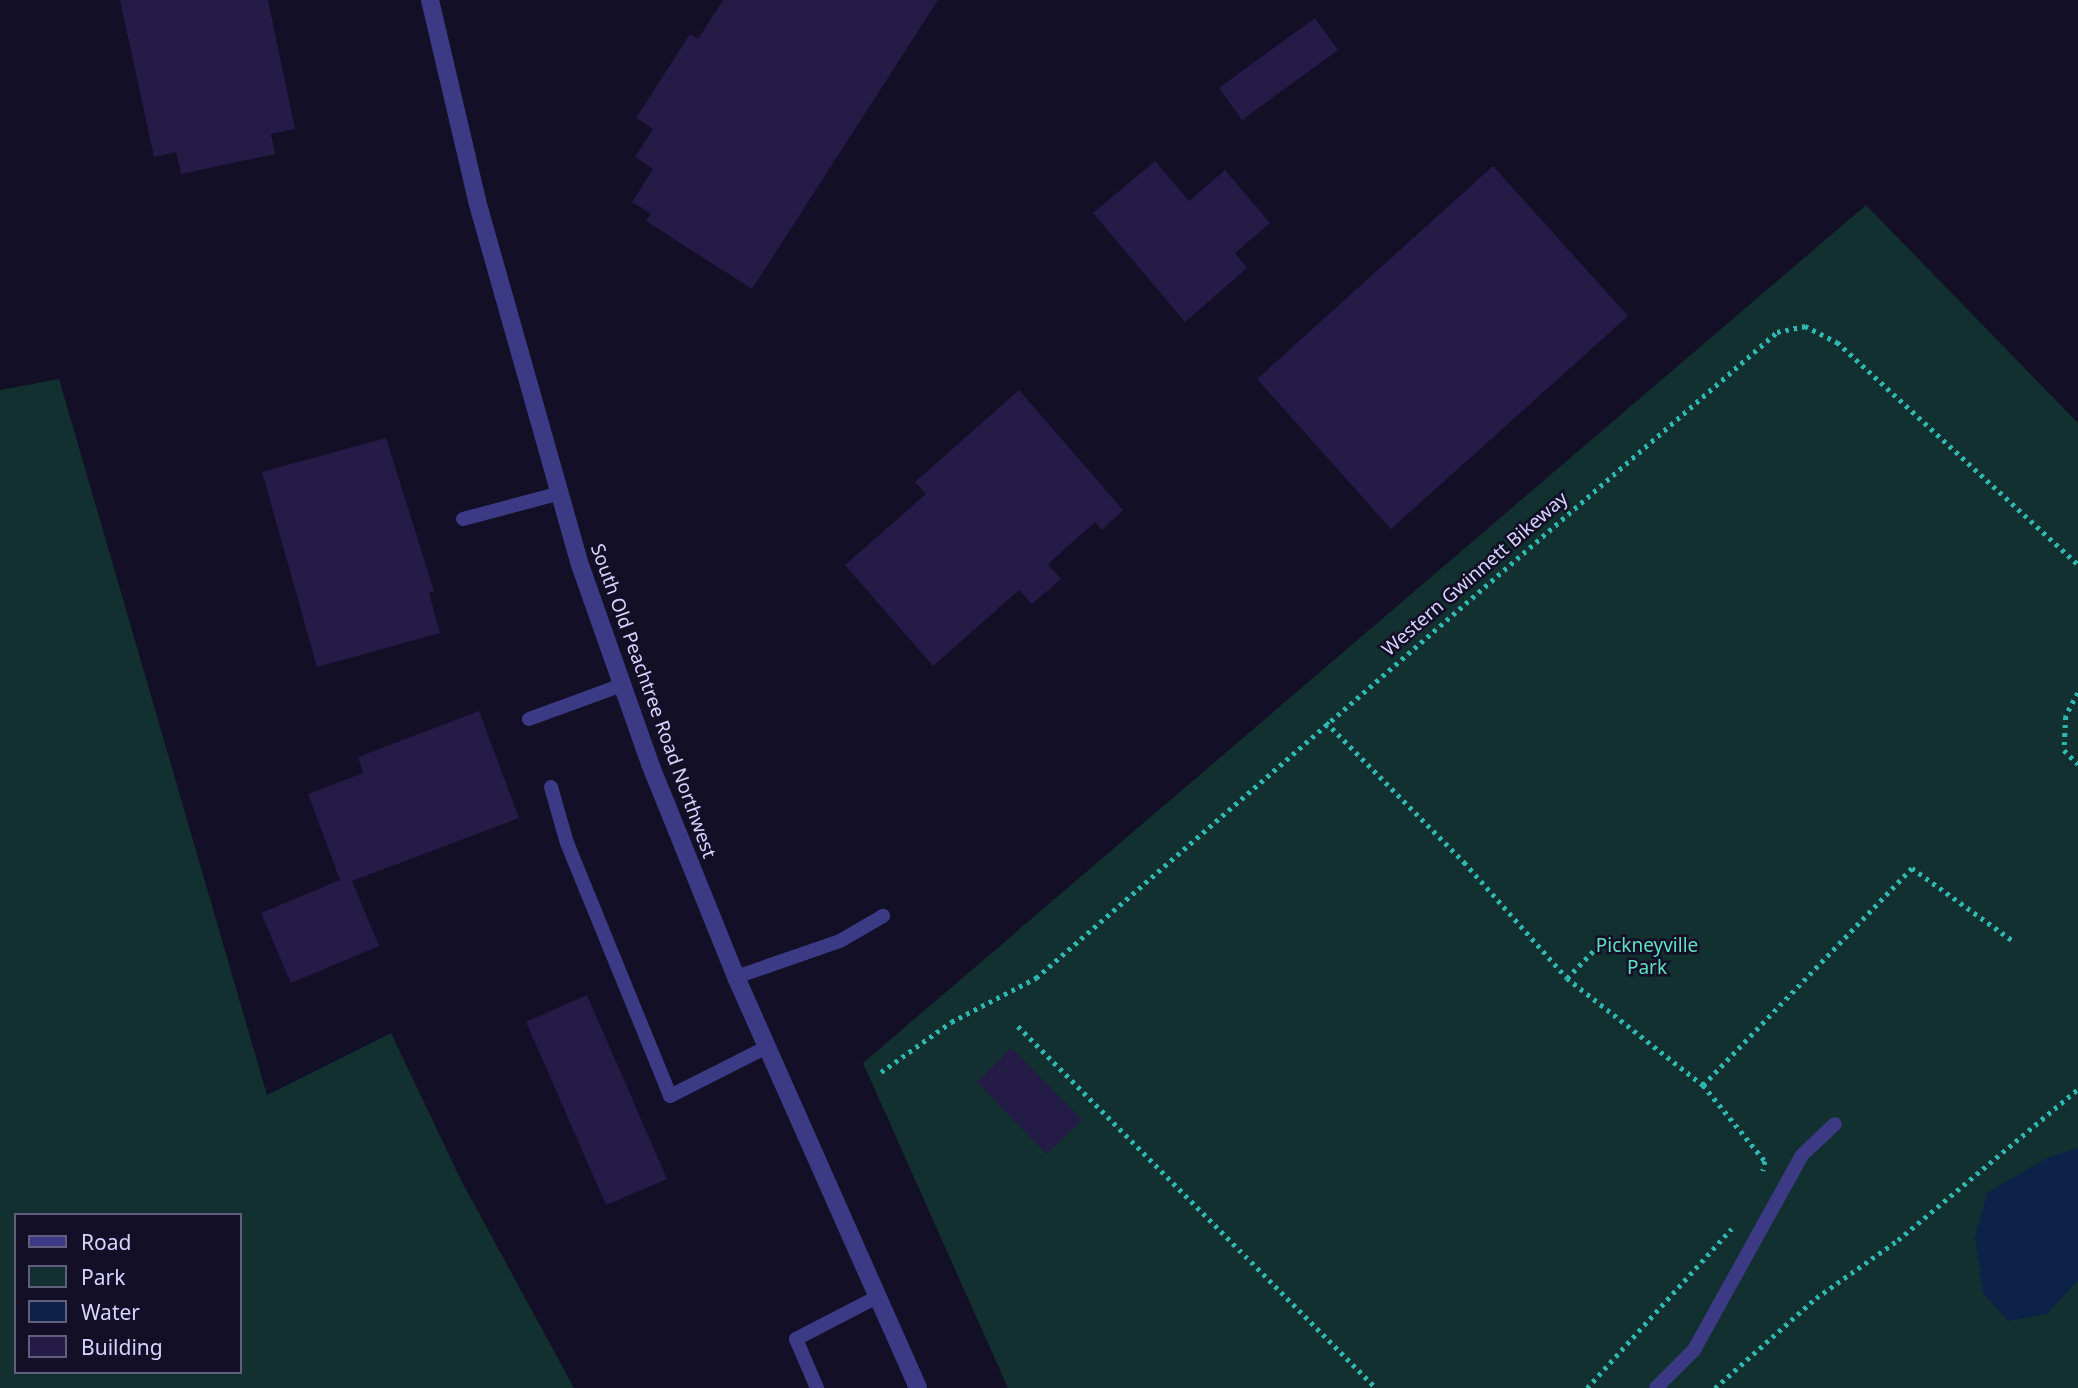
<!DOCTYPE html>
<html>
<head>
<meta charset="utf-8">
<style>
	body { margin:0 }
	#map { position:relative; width:2078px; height:1388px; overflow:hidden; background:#130f26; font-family:"Noto Sans",sans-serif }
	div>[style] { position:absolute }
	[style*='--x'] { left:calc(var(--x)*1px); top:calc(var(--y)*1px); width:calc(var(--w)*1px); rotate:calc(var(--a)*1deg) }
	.green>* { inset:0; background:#12302f }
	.water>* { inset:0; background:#0c2248 }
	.building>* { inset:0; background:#241b47 }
	.path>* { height:4.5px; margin-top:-2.25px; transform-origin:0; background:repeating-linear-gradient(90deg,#2fb8b0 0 3.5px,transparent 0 8.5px) }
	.service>* { height:14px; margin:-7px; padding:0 7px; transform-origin:7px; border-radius:7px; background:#3d3a85 }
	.tertiary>* { height:18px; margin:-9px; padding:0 9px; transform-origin:9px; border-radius:9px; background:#3d3a85 }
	span { translate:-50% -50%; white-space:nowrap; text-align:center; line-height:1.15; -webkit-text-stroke:5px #130f26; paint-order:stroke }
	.street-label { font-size:19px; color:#d9d4ff }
	.park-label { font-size:19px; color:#5fe0c0 }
	.legend { position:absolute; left:14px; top:1213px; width:228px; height:161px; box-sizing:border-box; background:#130f26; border:2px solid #625e7d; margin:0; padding:9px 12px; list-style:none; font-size:21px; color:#d9d4ff }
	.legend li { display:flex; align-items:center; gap:14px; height:35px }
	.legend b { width:35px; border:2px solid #625e7d }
</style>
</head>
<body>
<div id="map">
	<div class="green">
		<i style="clip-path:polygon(1866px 205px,2078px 423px,2078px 1388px,1008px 1388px,863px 1063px)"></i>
		<i style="clip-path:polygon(evenodd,59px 379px,267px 1095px,391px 1033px,461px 1180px,574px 1388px,0 1388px,0 390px,59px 379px,16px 1215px,240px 1215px,240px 1372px,16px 1372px,16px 1215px)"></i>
	</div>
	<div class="water">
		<i style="clip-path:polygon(2078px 1148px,2078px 1280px,2047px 1314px,2008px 1321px,1983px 1293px,1975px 1237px,1987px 1193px,2047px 1158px)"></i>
	</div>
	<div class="building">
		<i style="clip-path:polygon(120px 0,268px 0,295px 129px,271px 134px,275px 154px,181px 174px,176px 152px,154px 157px)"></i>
		<i style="clip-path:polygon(723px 0,938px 0,752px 289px,646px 221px,651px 214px,632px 202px,653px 169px,635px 157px,653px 129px,636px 118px,690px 34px,698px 39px)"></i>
		<i style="clip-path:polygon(1315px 18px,1338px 50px,1242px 120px,1219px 88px)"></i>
		<i style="clip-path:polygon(1155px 161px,1189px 201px,1225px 170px,1270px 223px,1235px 253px,1247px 268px,1185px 322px,1093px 213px)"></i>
		<i style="clip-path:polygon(1493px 166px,1628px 316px,1391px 529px,1257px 379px)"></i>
		<i style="clip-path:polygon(1019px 390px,1123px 510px,1102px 530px,1095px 522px,1048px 564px,1061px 579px,1032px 604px,1019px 590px,933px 666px,845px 565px,926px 494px,915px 482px)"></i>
		<i style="clip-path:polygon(386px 438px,434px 591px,429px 593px,440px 633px,317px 667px,262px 472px)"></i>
		<i style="clip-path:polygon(479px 711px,519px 818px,352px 881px,379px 946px,291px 983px,261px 913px,340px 880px,308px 794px,363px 773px,358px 757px)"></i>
		<i style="clip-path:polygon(587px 995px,667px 1179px,606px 1205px,526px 1022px)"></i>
		<i style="clip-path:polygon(1011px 1048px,1082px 1120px,1047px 1154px,977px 1082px)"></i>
	</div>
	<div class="path">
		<i style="--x:2078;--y:693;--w:26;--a:118"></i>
		<i style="--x:2066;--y:716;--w:34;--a:93"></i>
		<i style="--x:2064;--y:750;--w:20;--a:45"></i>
		<i style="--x:1326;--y:722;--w:197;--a:45.4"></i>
		<i style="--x:1464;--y:862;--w:155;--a:48.4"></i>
		<i style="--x:1567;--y:978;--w:173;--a:38.2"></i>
		<i style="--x:1703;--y:1085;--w:98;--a:50.8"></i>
		<i style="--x:1765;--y:1161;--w:10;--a:101"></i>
		<i style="--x:1567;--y:978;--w:50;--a:-45.8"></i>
		<i style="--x:1018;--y:1026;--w:509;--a:45.32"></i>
		<i style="--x:881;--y:1072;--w:86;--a:-35.5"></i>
		<i style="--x:951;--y:1022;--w:96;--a:-27.4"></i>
		<i style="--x:1036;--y:978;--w:983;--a:-41.08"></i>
		<i style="--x:1777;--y:332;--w:29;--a:-12"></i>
		<i style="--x:1805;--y:326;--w:36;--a:27"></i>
		<i style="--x:1837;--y:342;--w:328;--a:42.7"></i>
		<i style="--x:1703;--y:1085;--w:301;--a:-46.1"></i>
		<i style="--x:1912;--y:868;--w:123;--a:35.8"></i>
		<i style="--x:1587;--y:1388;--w:215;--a:-47.8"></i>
		<i style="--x:1715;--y:1388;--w:135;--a:-41.7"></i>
		<i style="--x:1816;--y:1298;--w:100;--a:-35.3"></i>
		<i style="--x:1898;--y:1240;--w:235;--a:-40"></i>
	</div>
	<div class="service">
		<i style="--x:463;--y:519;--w:97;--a:-14.9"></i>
		<i style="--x:529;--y:719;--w:99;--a:-20.1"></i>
		<i style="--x:551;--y:787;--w:58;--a:74.1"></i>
		<i style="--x:567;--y:843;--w:273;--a:67.8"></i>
		<i style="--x:670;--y:1096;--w:109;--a:-26.8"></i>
		<i style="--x:736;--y:977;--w:110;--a:-19.1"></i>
		<i style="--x:840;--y:941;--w:50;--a:-30.2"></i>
		<i style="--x:817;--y:1388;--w:53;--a:-113.2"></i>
		<i style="--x:796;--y:1339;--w:91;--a:-27.4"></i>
		<i style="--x:1656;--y:1388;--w:54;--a:-45"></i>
		<i style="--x:1694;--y:1350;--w:223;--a:-61"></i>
		<i style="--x:1802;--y:1155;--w:45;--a:-43.2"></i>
	</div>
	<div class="tertiary">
		<i style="--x:430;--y:0;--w:206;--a:76.8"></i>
		<i style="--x:477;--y:201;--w:375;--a:74.2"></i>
		<i style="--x:579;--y:562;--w:214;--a:70.6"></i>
		<i style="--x:650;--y:764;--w:230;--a:68"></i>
		<i style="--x:736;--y:977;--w:449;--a:66.1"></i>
	</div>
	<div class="street-label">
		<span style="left:1475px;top:574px;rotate:-41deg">Western Gwinnett Bikeway</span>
		<span style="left:653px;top:701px;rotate:70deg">South Old Peachtree Road Northwest</span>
	</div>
	<div class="park-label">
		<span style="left:1647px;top:957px">Pickneyville<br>Park</span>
	</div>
	<ul class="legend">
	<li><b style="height:9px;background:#3d3a85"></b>Road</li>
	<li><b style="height:19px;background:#12302f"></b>Park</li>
	<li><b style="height:19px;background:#0c2248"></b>Water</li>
	<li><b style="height:19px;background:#241b47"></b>Building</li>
	</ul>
</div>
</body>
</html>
